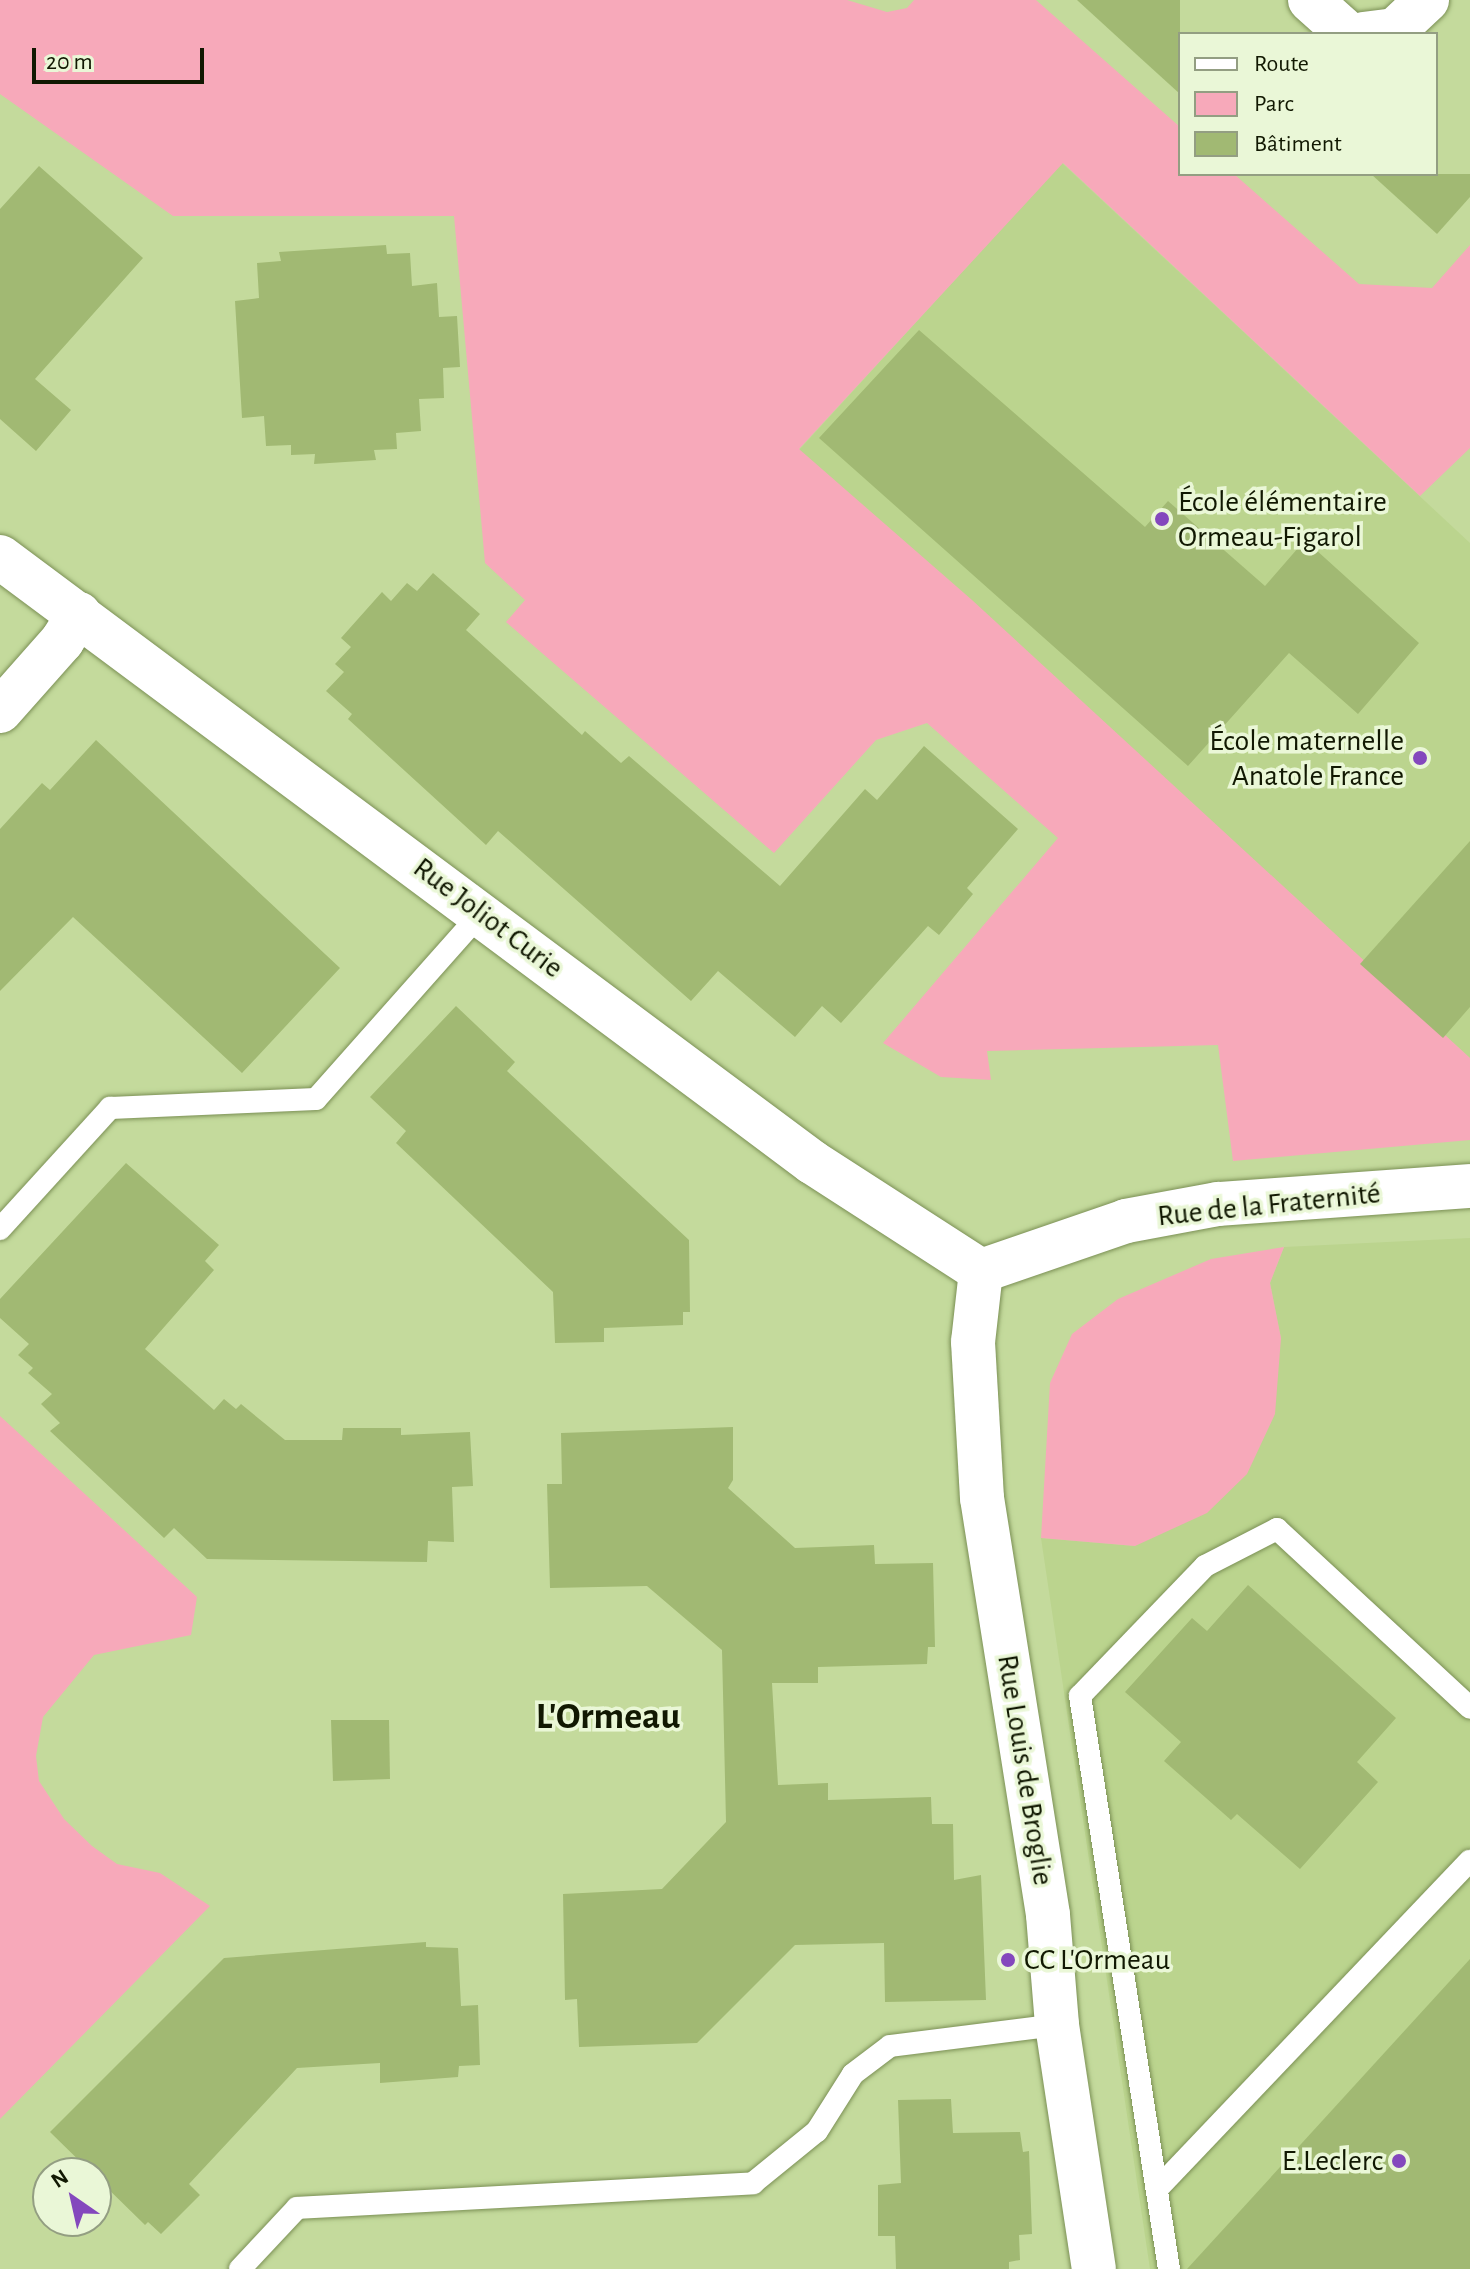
<!DOCTYPE html>
<html>
<head>
<meta charset="utf-8">
<style>
	body { margin:0 }
	#map { position:relative; width:1470px; height:2269px; overflow:hidden; background:#c4da9c; font-family:"Alegreya Sans",sans-serif }
	div>[style] { position:absolute }
	[style*='--x'] { left:calc(var(--x)*1px); top:calc(var(--y)*1px); width:calc(var(--w)*1px); rotate:calc(var(--a)*1deg) }
	.built>* { inset:0; background:#bbd48e }
	.green>* { inset:0; background:#f7a9ba }
	.building>* { inset:0; background:#a1b973 }
	.roads { filter:drop-shadow(0 0 2px #7b9055) drop-shadow(0 0 2px #7b9055) }
	.service>* { height:22px; margin:-11px; padding:0 11px; transform-origin:11px; border-radius:11px; background:#fff }
	.minor>* { height:44px; margin:-22px; padding:0 22px; transform-origin:22px; border-radius:22px; background:#fff }
	.dots>* { width:22px; height:22px; translate:-50% -50%; box-sizing:border-box; border:4px solid #eaf7d7; border-radius:50% }
	span { translate:-50% -50%; white-space:nowrap; text-align:center; line-height:1.15; -webkit-text-stroke:7px #eaf7d7; paint-order:stroke }
	.poi-label { font-size:30px; color:#111802 }
	.left { translate:0 -50%; text-align:left }
	.right { translate:-100% -50%; text-align:right }
	.street-label { font-size:30px; color:#111802 }
	.district-label { font-size:38px; color:#111802; font-weight:700 }
	.legend { position:absolute; left:1178px; top:32px; width:260px; height:144px; box-sizing:border-box; background:#eaf7d7; border:2px solid #939e82; margin:0; padding:10px 14px; list-style:none; font-size:24px; color:#111802 }
	.legend li { display:flex; align-items:center; gap:16px; height:40px }
	.legend b { width:40px; border:2px solid #939e82 }
	.north { position:absolute; left:32px; top:2157px; width:80px; height:80px; box-sizing:border-box; background:#eaf7d7; border:2px solid #939e82; border-radius:50%; rotate:326deg; font-size:22px; font-weight:700; line-height:32px; text-align:center; color:#111802 }
	.north::after { content:''; display:block; margin:auto; width:28px; height:36px; background:#8448bd; clip-path:polygon(50% 0,100% 100%,50% 72%,0 100%) }
	.scale { position:absolute; left:32px; top:48px; width:172px; height:36px; box-sizing:border-box; border:4px solid #111802; border-top:0; padding-left:10px; font-size:24px; line-height:28px; white-space:nowrap; color:#111802; -webkit-text-stroke:6px #eaf7d7; paint-order:stroke }
</style>
</head>
<body>
<div id="map">
	<div class="built">
		<i style="clip-path:polygon(1062px 163px,1470px 543px,1470px 1058px,799px 450px)"></i>
		<i style="clip-path:polygon(1470px 1238px,1470px 2269px,1150px 2269px,1041px 1538px,1135px 1546px,1281px 1339px,1270px 1283px,1284px 1247px)"></i>
	</div>
	<div class="green">
		<i style="clip-path:polygon(0 0,847px 0,887px 12px,907px 8px,914px 0,1036px 0,1180px 127px,1180px 174px,1234px 174px,1359px 284px,1432px 288px,1470px 245px,1470px 448px,1420px 496px,1063px 163px,799px 449px,972px 600px,1470px 1058px,1470px 1140px,1233px 1161px,1218px 1045px,987px 1051px,991px 1080px,941px 1077px,883px 1043px,1058px 838px,927px 723px,876px 740px,774px 853px,506px 622px,525px 600px,485px 563px,454px 216px,173px 216px,0 94px)"></i>
		<i style="clip-path:polygon(1284px 1247px,1270px 1283px,1281px 1338px,1275px 1414px,1247px 1474px,1207px 1513px,1135px 1546px,1041px 1538px,1050px 1383px,1072px 1334px,1118px 1299px,1211px 1259px)"></i>
		<i style="clip-path:polygon(0 1416px,197px 1597px,191px 1635px,94px 1655px,43px 1717px,36px 1756px,39px 1781px,64px 1819px,92px 1846px,117px 1864px,160px 1873px,210px 1906px,0 2119px)"></i>
	</div>
	<div class="building">
		<i style="clip-path:polygon(1077px 0,1180px 0,1180px 94px,1136px 54px)"></i>
		<i style="clip-path:polygon(39px 166px,143px 258px,35px 379px,71px 410px,36px 451px,0 419px,0 209px)"></i>
		<i style="clip-path:polygon(1371px 174px,1470px 174px,1470px 197px,1437px 234px)"></i>
		<i style="clip-path:polygon(386px 245px,387px 254px,410px 253px,412px 286px,437px 283px,439px 317px,457px 316px,460px 367px,443px 368px,444px 398px,419px 399px,421px 431px,396px 433px,397px 449px,374px 450px,376px 460px,314px 464px,315px 454px,291px 455px,291px 445px,266px 446px,264px 416px,242px 418px,235px 301px,259px 298px,257px 263px,281px 261px,279px 252px)"></i>
		<i style="clip-path:polygon(919px 330px,1145px 527px,1168px 501px,1265px 586px,1305px 540px,1419px 643px,1358px 714px,1289px 653px,1188px 766px,819px 438px)"></i>
		<i style="clip-path:polygon(433px 573px,480px 614px,466px 630px,582px 735px,585px 731px,621px 763px,629px 756px,780px 886px,865px 789px,877px 800px,924px 746px,1018px 829px,967px 888px,973px 894px,939px 935px,928px 926px,841px 1023px,822px 1006px,795px 1037px,718px 971px,691px 1001px,498px 831px,486px 845px,348px 719px,352px 714px,326px 691px,344px 672px,335px 664px,351px 647px,341px 638px,382px 592px,391px 601px,407px 583px,417px 591px)"></i>
		<i style="clip-path:polygon(96px 740px,340px 968px,242px 1073px,73px 917px,0 991px,0 829px,42px 783px,50px 790px)"></i>
		<i style="clip-path:polygon(1470px 841px,1470px 1007px,1443px 1038px,1360px 964px)"></i>
		<i style="clip-path:polygon(456px 1006px,515px 1062px,507px 1071px,689px 1240px,690px 1312px,683px 1312px,683px 1325px,604px 1328px,604px 1342px,555px 1343px,553px 1292px,396px 1143px,406px 1131px,370px 1097px)"></i>
		<i style="clip-path:polygon(126px 1163px,219px 1245px,205px 1261px,214px 1270px,145px 1349px,214px 1410px,224px 1399px,236px 1409px,241px 1404px,285px 1440px,342px 1440px,343px 1428px,401px 1428px,401px 1435px,470px 1432px,473px 1486px,452px 1487px,454px 1542px,428px 1541px,427px 1562px,207px 1559px,174px 1528px,164px 1538px,50px 1431px,60px 1423px,41px 1404px,52px 1394px,28px 1373px,33px 1368px,18px 1355px,29px 1344px,0 1318px,0 1299px)"></i>
		<i style="clip-path:polygon(733px 1427px,733px 1480px,728px 1488px,795px 1548px,874px 1545px,875px 1564px,933px 1563px,935px 1647px,928px 1647px,927px 1664px,818px 1667px,818px 1683px,772px 1683px,778px 1785px,828px 1783px,828px 1800px,931px 1797px,932px 1824px,953px 1824px,954px 1880px,981px 1875px,986px 2000px,885px 2002px,884px 1943px,795px 1945px,697px 2043px,579px 2047px,577px 1999px,565px 2000px,563px 1894px,662px 1889px,726px 1822px,722px 1650px,647px 1586px,550px 1588px,547px 1484px,562px 1484px,561px 1433px)"></i>
		<i style="clip-path:polygon(1248px 1585px,1396px 1718px,1357px 1762px,1378px 1782px,1300px 1869px,1237px 1814px,1231px 1820px,1164px 1761px,1181px 1742px,1125px 1692px,1192px 1618px,1207px 1631px)"></i>
		<i style="clip-path:polygon(331px 1720px,389px 1720px,390px 1779px,333px 1781px)"></i>
		<i style="clip-path:polygon(426px 1942px,426px 1947px,458px 1948px,461px 2006px,478px 2005px,480px 2065px,459px 2066px,458px 2077px,380px 2083px,380px 2063px,297px 2068px,189px 2184px,200px 2195px,161px 2234px,148px 2222px,145px 2225px,50px 2132px,224px 1958px)"></i>
		<i style="clip-path:polygon(1470px 1959px,1470px 2269px,1187px 2269px)"></i>
		<i style="clip-path:polygon(951px 2099px,953px 2133px,1020px 2132px,1023px 2152px,1029px 2151px,1032px 2234px,1019px 2235px,1020px 2260px,1009px 2262px,1009px 2269px,896px 2269px,895px 2236px,878px 2236px,878px 2185px,901px 2183px,898px 2100px)"></i>
	</div>
	<div class="roads">
		<div class="service">
			<i style="--x:0;--y:1229;--w:164;--a:-47.7"></i>
			<i style="--x:110;--y:1108;--w:206;--a:-2.5"></i>
			<i style="--x:316;--y:1099;--w:249;--a:-48.4"></i>
			<i style="--x:1160;--y:2186;--w:449;--a:-46.4"></i>
			<i style="--x:240;--y:2269;--w:83;--a:-46.9"></i>
			<i style="--x:297;--y:2208;--w:457;--a:-3.1"></i>
			<i style="--x:753;--y:2183;--w:82;--a:-39.1"></i>
			<i style="--x:817;--y:2131;--w:67;--a:-57.7"></i>
			<i style="--x:853;--y:2074;--w:46;--a:-37.1"></i>
			<i style="--x:890;--y:2046;--w:168;--a:-7.2"></i>
			<i style="--x:1169;--y:2269;--w:580;--a:-98.83"></i>
			<i style="--x:1080;--y:1696;--w:180;--a:-46.1"></i>
			<i style="--x:1205;--y:1566;--w:81;--a:-27.2"></i>
			<i style="--x:1277;--y:1529;--w:263;--a:42.8"></i>
		</div>
		<div class="minor">
			<i style="--x:1310;--y:0;--w:51;--a:41.8"></i>
			<i style="--x:1363;--y:34;--w:32;--a:-7"></i>
			<i style="--x:1395;--y:30;--w:44;--a:-43.2"></i>
			<i style="--x:0;--y:557;--w:1013;--a:36.69"></i>
			<i style="--x:812;--y:1162;--w:201;--a:32.8"></i>
			<i style="--x:0;--y:711;--w:94;--a:-48.5"></i>
			<i style="--x:62;--y:641;--w:32;--a:-58"></i>
			<i style="--x:981;--y:1271;--w:71;--a:96.4"></i>
			<i style="--x:973;--y:1342;--w:156;--a:86.7"></i>
			<i style="--x:982;--y:1498;--w:422;--a:81"></i>
			<i style="--x:1048;--y:1915;--w:110;--a:85.3"></i>
			<i style="--x:1057;--y:2025;--w:247;--a:81.4"></i>
			<i style="--x:981;--y:1271;--w:153;--a:-19"></i>
			<i style="--x:1126;--y:1221;--w:94;--a:-10.5"></i>
			<i style="--x:1218;--y:1204;--w:253;--a:-4.1"></i>
		</div>
	</div>
	<div class="dots">
		<i style="left:1162px;top:519px;background:#8448bd"></i>
		<i style="left:1420px;top:758px;background:#8448bd"></i>
		<i style="left:1008px;top:1960px;background:#8448bd"></i>
		<i style="left:1399px;top:2161px;background:#8448bd"></i>
	</div>
	<div class="poi-label">
		<span class="left" style="left:1178px;top:519px">École élémentaire<br>Ormeau-Figarol</span>
		<span class="right" style="left:1404px;top:758px">École maternelle<br>Anatole France</span>
		<span class="left" style="left:1024px;top:1960px">CC L'Ormeau</span>
		<span class="right" style="left:1383px;top:2161px">E.Leclerc</span>
	</div>
	<div class="street-label">
		<span style="left:488px;top:918px;rotate:37deg">Rue Joliot Curie</span>
		<span style="left:1269px;top:1205px;rotate:-6deg">Rue de la Fraternité</span>
		<span style="left:1025px;top:1770px;rotate:81deg">Rue Louis de Broglie</span>
	</div>
	<div class="district-label">
		<span style="left:608px;top:1718px">L'Ormeau</span>
	</div>
	<ul class="legend">
	<li><b style="height:10px;background:#fff"></b>Route</li>
	<li><b style="height:22px;background:#f7a9ba"></b>Parc</li>
	<li><b style="height:22px;background:#a1b973"></b>Bâtiment</li>
	</ul>
	<div class="north">N</div>
	<div class="scale">20 m</div>
</div>
</body>
</html>
